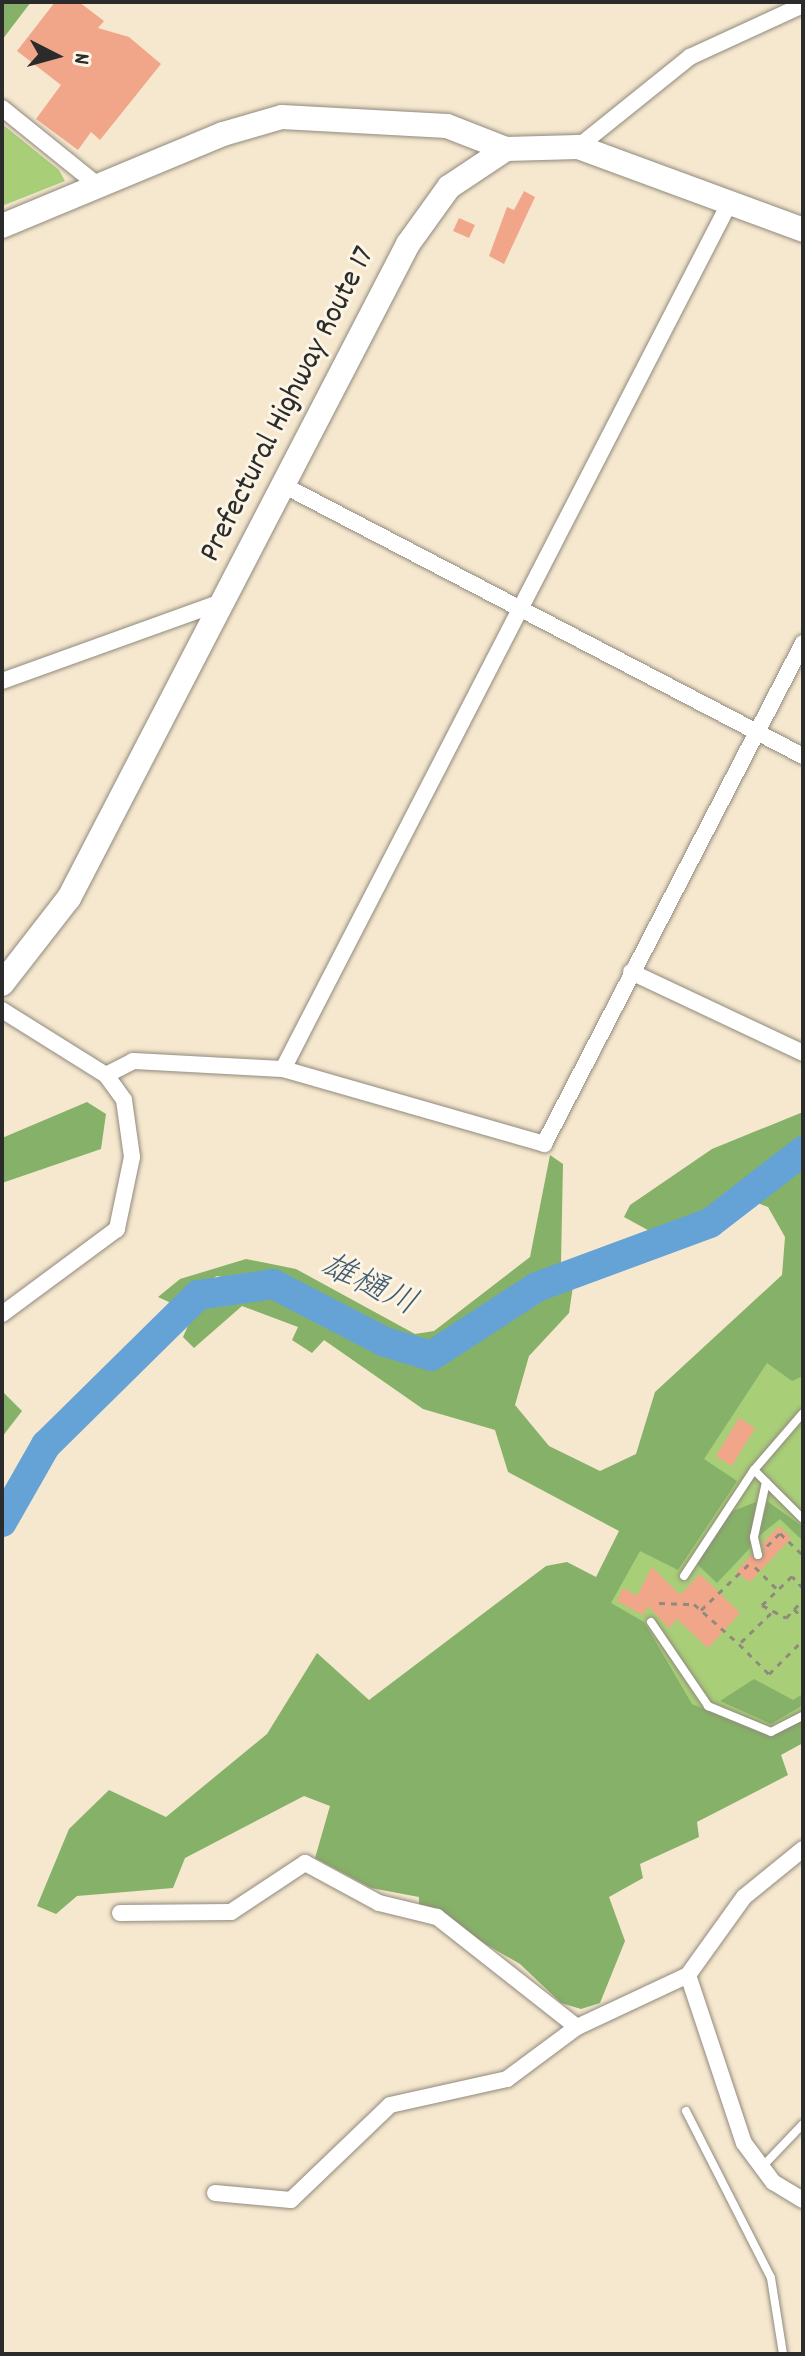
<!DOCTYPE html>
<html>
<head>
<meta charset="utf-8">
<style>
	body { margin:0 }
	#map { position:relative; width:805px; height:2356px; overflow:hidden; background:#f6e8cf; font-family:Dekko,"Klee One",sans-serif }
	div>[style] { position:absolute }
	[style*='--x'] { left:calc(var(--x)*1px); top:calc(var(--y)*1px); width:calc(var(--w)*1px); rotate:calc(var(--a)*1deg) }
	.green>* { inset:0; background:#a8ce78 }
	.forest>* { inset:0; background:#86b168 }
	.river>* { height:30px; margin:-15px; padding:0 15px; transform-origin:15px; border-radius:15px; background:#65a3d7 }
	.building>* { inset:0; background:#f1a68a }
	.path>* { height:3px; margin-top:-1.5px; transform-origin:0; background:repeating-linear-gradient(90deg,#908a7d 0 6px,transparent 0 12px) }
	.roads { filter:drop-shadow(0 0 2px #908a7d) drop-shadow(0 0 2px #908a7d) }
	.lane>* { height:8px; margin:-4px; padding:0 4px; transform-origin:4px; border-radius:4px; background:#fff }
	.street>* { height:16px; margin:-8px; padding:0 8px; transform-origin:8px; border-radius:8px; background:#fff }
	.secondary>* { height:24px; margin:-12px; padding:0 12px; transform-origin:12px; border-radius:12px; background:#fff }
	span { translate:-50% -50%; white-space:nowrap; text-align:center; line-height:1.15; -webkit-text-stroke:6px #fcf5e5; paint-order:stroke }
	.street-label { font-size:32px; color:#2b2b2b }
	.water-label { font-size:34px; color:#425b70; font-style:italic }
	.frame { position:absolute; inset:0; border:4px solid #2b2b2b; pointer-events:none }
	.north { position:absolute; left:16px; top:16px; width:80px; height:80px; -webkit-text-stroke:6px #fcf5e5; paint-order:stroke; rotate:96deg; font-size:22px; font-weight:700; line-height:32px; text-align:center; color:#2b2b2b }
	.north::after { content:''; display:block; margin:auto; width:28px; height:36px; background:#2b2b2b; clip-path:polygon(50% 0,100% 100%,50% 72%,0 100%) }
</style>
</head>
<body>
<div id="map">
	<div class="green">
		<i style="clip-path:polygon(2px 124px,59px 170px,65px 181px,2px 206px)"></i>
		<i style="clip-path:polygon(803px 1290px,803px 1721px,768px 1740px,695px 1712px,592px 1586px)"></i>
	</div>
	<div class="forest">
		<i style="clip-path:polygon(2px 2px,31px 2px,2px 40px)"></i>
		<i style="clip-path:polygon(87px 1102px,106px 1114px,101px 1149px,2px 1183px,2px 1138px)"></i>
		<i style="clip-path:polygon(803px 1112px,803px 1376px,792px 1381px,767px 1363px,704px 1459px,737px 1481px,678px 1570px,640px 1551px,611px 1603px,644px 1622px,692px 1704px,768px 1736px,803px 1719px,803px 1743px,781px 1755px,788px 1775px,697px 1822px,699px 1837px,640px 1864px,643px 1878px,609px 1897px,625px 1941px,600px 2003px,581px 2009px,561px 2003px,520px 1964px,419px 1906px,419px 1897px,371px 1888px,315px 1858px,330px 1806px,304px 1796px,185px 1858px,173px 1888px,77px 1896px,56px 1914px,37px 1906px,69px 1829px,109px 1790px,166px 1817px,267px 1734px,317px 1653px,369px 1700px,546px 1566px,567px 1562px,596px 1577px,619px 1531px,508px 1472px,495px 1430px,423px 1409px,324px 1340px,312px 1353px,292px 1340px,298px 1327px,242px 1306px,194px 1348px,183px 1337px,194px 1312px,237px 1280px,217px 1276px,171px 1303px,158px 1297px,180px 1279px,246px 1259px,296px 1269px,415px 1334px,434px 1331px,530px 1257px,550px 1155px,563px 1164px,561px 1263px,573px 1286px,569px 1313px,529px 1356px,515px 1405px,549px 1446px,600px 1471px,636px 1454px,655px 1392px,782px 1275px,785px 1237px,768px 1207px,755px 1202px,723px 1231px,655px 1234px,624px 1217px,630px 1205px,712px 1149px)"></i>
		<i style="clip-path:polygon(2px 1391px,22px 1411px,2px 1437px)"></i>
		<i style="clip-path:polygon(767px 1501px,803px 1527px,803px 1541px,780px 1519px,759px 1536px)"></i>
		<i style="clip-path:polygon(756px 1502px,750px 1548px,717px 1583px,696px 1563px,725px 1514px)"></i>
		<i style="clip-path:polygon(754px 1679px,793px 1700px,803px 1694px,803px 1705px,771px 1724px,720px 1701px)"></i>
	</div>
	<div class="river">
		<i style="--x:2;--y:1522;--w:89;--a:-60.3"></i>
		<i style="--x:46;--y:1445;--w:214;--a:-44.6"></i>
		<i style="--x:198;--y:1295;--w:76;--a:-8.3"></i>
		<i style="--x:273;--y:1284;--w:126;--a:27.4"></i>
		<i style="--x:385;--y:1342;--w:48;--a:16.9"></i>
		<i style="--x:431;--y:1356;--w:126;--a:-33.1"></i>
		<i style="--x:537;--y:1287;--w:184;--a:-20.3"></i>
		<i style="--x:710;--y:1223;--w:118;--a:-37.7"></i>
	</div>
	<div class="building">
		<i style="clip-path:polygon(55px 2px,79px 2px,104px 21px,98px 28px,129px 37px,161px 64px,100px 140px,91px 132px,78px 150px,36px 119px,61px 85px,17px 51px)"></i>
		<i style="clip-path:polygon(524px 191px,535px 197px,504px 264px,489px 256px,507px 207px,514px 210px)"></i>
		<i style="clip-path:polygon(459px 218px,475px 225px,469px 238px,453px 231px)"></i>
		<i style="clip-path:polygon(739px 1418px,755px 1428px,732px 1466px,716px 1456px)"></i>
		<i style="clip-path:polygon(779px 1526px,791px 1538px,750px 1582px,736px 1572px,751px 1555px,763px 1560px,763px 1543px)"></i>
		<i style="clip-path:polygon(652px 1567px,680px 1595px,700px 1574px,740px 1613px,708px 1648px,677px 1619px,669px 1628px,648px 1606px,643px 1615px,617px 1601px,623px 1588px,637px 1596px)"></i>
	</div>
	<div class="path">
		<i style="--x:767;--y:1546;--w:18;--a:-45"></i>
		<i style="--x:780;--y:1533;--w:32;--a:44"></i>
		<i style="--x:755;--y:1567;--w:33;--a:45"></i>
		<i style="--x:803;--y:1588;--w:16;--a:-133"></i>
		<i style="--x:792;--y:1576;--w:42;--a:136"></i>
		<i style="--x:762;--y:1605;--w:27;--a:28"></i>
		<i style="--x:786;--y:1618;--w:25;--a:-47"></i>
		<i style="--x:659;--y:1603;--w:35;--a:2"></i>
		<i style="--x:694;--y:1604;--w:60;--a:41.6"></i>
		<i style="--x:794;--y:1609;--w:13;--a:45"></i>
		<i style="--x:701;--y:1610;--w:68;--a:-43.8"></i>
		<i style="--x:771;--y:1613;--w:45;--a:135.9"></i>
		<i style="--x:739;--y:1644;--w:42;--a:45"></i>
		<i style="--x:769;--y:1674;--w:48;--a:-45"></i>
	</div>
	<div class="roads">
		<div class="lane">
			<i style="--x:803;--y:1413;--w:75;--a:130.7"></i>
			<i style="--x:754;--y:1470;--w:69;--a:45"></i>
			<i style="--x:758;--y:1555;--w:18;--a:-103"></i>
			<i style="--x:754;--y:1537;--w:56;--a:-77.7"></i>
			<i style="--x:684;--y:1576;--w:127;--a:-56.6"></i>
			<i style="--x:651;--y:1622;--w:102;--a:55.8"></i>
			<i style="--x:708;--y:1706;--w:68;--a:22.4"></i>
			<i style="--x:771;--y:1732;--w:36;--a:-27"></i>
			<i style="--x:686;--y:2111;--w:187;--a:63"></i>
			<i style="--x:771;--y:2278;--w:77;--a:81"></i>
			<i style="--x:762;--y:2167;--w:59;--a:-46.4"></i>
		</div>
		<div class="street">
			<i style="--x:2;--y:108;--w:127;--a:38.9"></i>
			<i style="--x:578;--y:147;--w:144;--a:-38.8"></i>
			<i style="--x:690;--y:57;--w:124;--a:-24.7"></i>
			<i style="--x:283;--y:485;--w:586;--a:27.53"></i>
			<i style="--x:2;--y:681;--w:236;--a:-19.8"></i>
			<i style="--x:631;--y:972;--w:190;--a:25.2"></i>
			<i style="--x:2;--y:1010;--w:123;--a:32"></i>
			<i style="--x:106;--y:1075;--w:31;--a:54"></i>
			<i style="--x:124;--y:1100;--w:58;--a:82"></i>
			<i style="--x:132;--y:1157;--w:74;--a:101.8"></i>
			<i style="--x:117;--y:1229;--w:143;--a:143.5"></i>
			<i style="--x:283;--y:1069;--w:975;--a:-62.73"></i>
			<i style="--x:106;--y:1075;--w:30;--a:-27"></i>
			<i style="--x:133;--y:1061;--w:150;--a:3.1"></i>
			<i style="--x:283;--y:1069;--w:272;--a:16"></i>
			<i style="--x:544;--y:1144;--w:564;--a:-62.66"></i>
			<i style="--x:120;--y:1913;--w:111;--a:-0.5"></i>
			<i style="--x:231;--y:1912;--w:89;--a:-33.5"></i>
			<i style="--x:305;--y:1863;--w:84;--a:28.4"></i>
			<i style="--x:379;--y:1903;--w:60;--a:13.6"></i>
			<i style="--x:437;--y:1917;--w:178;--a:38.2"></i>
			<i style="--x:688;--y:1975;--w:177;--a:71.6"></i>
			<i style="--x:744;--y:2143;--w:49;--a:53.4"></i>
			<i style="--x:773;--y:2182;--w:35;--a:31"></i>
			<i style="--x:215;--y:2193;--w:76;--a:5.3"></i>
			<i style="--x:291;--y:2200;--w:137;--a:-43.8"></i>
			<i style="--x:390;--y:2105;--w:120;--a:-12.5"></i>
			<i style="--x:507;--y:2079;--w:87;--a:-36.6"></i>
			<i style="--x:577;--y:2027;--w:123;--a:-25.1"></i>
			<i style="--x:688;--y:1975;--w:96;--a:-54.3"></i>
			<i style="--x:744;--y:1897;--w:76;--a:-39.1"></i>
		</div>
		<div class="secondary">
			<i style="--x:2;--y:226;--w:239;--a:-22.6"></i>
			<i style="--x:223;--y:134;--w:61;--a:-16.1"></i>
			<i style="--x:282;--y:117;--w:165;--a:3.1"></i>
			<i style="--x:447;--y:126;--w:63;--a:21.3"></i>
			<i style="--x:2;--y:984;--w:109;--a:-52.1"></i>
			<i style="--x:69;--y:898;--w:737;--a:-62.6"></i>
			<i style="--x:408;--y:244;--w:70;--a:-54.3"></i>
			<i style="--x:449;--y:187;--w:69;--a:-33.7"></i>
			<i style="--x:506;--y:149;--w:72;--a:-1.6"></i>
			<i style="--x:578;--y:147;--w:240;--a:20.2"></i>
		</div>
	</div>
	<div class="street-label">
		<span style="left:289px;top:405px;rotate:-63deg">Prefectural Highway Route 17</span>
	</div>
	<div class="water-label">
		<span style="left:368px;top:1287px;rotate:25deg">雄樋川</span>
	</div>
	<div class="frame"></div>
	<div class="north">N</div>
</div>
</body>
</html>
